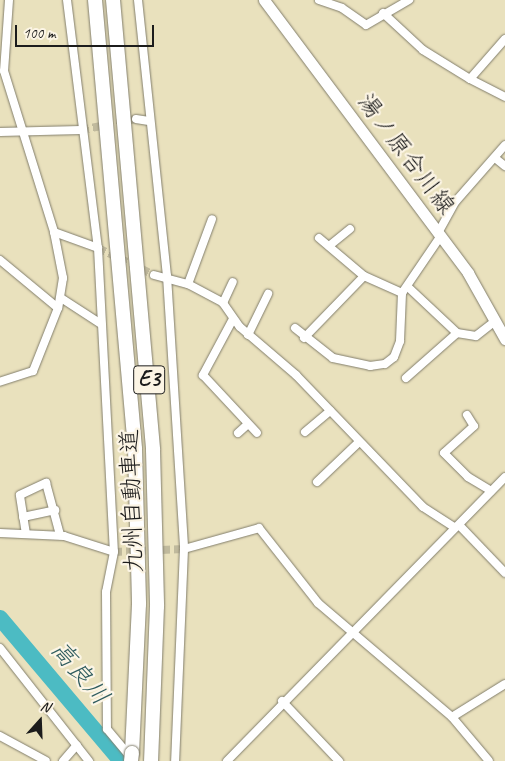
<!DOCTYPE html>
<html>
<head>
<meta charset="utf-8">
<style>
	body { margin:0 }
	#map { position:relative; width:505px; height:761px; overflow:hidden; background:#e9e1bd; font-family:Caveat,"Klee One",sans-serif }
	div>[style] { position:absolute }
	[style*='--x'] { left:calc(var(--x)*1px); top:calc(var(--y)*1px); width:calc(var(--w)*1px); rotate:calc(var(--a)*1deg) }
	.river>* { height:16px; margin:-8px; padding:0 8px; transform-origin:8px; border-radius:8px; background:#4cbbc3 }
	.minor-tunnel>* { height:8px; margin-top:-4px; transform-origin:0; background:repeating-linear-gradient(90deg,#c0ba9d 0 8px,transparent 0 12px) }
	.roads { filter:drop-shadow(0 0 1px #827e6c) drop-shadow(0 0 1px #827e6c) }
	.minor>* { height:8px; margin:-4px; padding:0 4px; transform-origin:4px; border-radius:4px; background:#fff }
	.secondary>* { height:11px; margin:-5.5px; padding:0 5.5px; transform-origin:5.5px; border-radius:5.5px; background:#fff }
	.motorway>* { height:14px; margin:-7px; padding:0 7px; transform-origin:7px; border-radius:7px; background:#fff }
	.bridges { filter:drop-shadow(0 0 1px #827e6c) drop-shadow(0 0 1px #827e6c) }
	.motorway-bridge>* { height:14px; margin:-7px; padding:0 7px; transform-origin:7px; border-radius:7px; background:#fff }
	span { translate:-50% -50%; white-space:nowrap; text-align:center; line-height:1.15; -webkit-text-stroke:4.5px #fcf5e5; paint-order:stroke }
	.shield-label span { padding:1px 4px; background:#fcf5e5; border:1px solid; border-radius:4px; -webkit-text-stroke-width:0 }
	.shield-label { font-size:22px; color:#1c1c1c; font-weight:700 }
	.street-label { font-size:24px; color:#1c1c1c }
	.water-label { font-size:25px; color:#2f5c5f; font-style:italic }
	.north { position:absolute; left:15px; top:696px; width:50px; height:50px; -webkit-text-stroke:4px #fcf5e5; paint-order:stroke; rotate:20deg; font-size:14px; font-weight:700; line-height:20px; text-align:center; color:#1c1c1c }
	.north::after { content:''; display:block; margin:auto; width:18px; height:22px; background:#1c1c1c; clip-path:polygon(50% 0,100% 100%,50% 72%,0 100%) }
	.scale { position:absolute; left:15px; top:25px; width:139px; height:22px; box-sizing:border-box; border:2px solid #1c1c1c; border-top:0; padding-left:6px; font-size:15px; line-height:18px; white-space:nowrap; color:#1c1c1c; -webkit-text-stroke:4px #fcf5e5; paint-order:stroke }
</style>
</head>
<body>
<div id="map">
	<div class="river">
		<i style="--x:0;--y:618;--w:187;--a:49.8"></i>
	</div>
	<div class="minor-tunnel">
		<i style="--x:81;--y:130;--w:56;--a:-11.3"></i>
		<i style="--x:98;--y:248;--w:62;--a:25.7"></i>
		<i style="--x:114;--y:552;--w:70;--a:-2.5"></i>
	</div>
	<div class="roads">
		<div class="minor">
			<i style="--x:9;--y:0;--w:71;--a:94"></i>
			<i style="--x:4;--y:71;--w:169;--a:72.7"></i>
			<i style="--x:54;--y:232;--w:47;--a:78.9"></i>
			<i style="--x:63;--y:278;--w:30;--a:99"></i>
			<i style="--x:67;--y:0;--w:250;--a:82.9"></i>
			<i style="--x:98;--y:248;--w:304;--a:87"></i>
			<i style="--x:114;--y:552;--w:41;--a:101.3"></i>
			<i style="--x:106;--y:592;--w:137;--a:89.6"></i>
			<i style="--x:107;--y:729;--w:38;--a:50"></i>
			<i style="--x:138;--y:0;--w:278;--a:84"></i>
			<i style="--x:167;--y:276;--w:274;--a:86.4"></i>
			<i style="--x:184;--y:549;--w:212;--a:92.4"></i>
			<i style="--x:319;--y:0;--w:24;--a:19"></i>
			<i style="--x:342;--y:8;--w:29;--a:35"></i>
			<i style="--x:366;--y:25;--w:50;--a:-30.2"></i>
			<i style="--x:383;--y:13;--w:54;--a:42.8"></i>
			<i style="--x:423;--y:50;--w:55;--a:31.7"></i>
			<i style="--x:505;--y:39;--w:53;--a:131.2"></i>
			<i style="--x:470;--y:79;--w:39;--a:27"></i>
			<i style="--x:136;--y:119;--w:13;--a:9"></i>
			<i style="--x:0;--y:132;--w:81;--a:-1.4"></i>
			<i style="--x:495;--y:158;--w:13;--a:39"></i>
			<i style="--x:54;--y:232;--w:47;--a:20"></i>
			<i style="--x:438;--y:233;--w:37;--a:-61"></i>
			<i style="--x:456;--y:201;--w:74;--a:-48.8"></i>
			<i style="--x:319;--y:238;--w:59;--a:40.2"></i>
			<i style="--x:364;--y:276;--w:42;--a:24.1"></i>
			<i style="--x:329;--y:246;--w:27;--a:-39"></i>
			<i style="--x:0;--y:260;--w:75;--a:39.6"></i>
			<i style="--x:58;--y:308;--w:68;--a:111.6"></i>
			<i style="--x:33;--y:371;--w:35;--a:162"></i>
			<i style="--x:154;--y:275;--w:35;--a:15"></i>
			<i style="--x:188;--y:284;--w:40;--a:28"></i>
			<i style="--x:223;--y:303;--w:29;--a:55"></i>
			<i style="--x:240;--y:327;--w:74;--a:40.6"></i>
			<i style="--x:296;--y:375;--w:183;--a:46.1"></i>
			<i style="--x:423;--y:507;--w:38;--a:33"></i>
			<i style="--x:188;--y:284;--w:69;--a:-69.7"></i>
			<i style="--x:61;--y:298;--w:48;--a:33"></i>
			<i style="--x:223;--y:303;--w:23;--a:-65"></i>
			<i style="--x:233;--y:319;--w:64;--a:118.2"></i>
			<i style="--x:203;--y:375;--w:79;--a:47"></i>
			<i style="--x:295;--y:328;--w:48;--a:38.3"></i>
			<i style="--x:333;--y:358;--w:38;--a:12"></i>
			<i style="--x:370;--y:366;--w:15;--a:-8"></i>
			<i style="--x:385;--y:364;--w:11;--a:-38"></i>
			<i style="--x:394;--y:357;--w:17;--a:-69"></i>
			<i style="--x:400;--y:341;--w:48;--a:-87.6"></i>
			<i style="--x:402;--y:293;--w:68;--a:-55.8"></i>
			<i style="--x:457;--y:333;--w:19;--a:9"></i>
			<i style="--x:476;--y:336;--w:23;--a:-38"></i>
			<i style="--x:248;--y:335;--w:46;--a:-64"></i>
			<i style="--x:304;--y:338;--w:86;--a:-45.9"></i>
			<i style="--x:406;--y:378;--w:68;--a:-41.4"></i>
			<i style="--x:457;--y:333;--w:66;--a:-136.8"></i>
			<i style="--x:467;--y:415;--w:13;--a:58"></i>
			<i style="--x:474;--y:426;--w:40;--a:138"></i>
			<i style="--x:444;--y:453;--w:34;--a:45"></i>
			<i style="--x:468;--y:477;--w:27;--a:31"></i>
			<i style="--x:305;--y:432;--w:33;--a:-40"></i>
			<i style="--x:238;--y:433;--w:13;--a:-42"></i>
			<i style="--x:317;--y:482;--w:58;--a:-43.6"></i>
			<i style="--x:23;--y:517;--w:33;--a:-12"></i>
			<i style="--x:460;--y:526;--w:65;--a:46.2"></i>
			<i style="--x:0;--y:533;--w:64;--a:2.7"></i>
			<i style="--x:64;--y:536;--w:52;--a:17.7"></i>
			<i style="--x:26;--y:534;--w:39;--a:-99"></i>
			<i style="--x:20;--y:495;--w:29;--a:-25"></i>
			<i style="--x:46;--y:483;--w:54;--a:74.9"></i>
			<i style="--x:184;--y:549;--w:78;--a:-15.6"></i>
			<i style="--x:259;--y:528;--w:95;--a:51.8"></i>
			<i style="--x:318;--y:603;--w:176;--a:40.4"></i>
			<i style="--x:452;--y:717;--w:57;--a:49.9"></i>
			<i style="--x:0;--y:648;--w:144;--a:51.8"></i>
			<i style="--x:282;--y:701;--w:83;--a:46.5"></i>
			<i style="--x:452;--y:717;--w:62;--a:-31.9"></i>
			<i style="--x:0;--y:736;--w:52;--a:28.5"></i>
			<i style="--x:63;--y:761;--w:21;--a:-49"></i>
			<i style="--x:227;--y:761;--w:397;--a:-45.6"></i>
		</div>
		<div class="secondary">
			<i style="--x:264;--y:0;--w:341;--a:53.2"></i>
			<i style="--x:468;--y:273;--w:76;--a:60.7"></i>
		</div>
		<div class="motorway">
			<i style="--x:95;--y:0;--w:451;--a:84.9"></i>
			<i style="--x:135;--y:449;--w:155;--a:88.5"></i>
			<i style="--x:139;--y:604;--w:149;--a:92.7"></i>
			<i style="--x:113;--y:0;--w:452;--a:84.9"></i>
			<i style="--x:153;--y:450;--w:156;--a:88.5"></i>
			<i style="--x:157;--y:606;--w:155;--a:92.2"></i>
		</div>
	</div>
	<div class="bridges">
		<div class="motorway-bridge">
			<i style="--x:131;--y:761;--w:8;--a:-83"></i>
		</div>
	</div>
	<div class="shield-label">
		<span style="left:149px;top:380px">E3</span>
	</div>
	<div class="street-label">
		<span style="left:406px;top:154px;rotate:53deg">湯ノ原合川線</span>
		<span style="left:132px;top:501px;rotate:-92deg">九州自動車道</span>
	</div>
	<div class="water-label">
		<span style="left:80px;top:673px;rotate:50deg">高良川</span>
	</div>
	<div class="north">N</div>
	<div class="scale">100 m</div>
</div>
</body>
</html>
